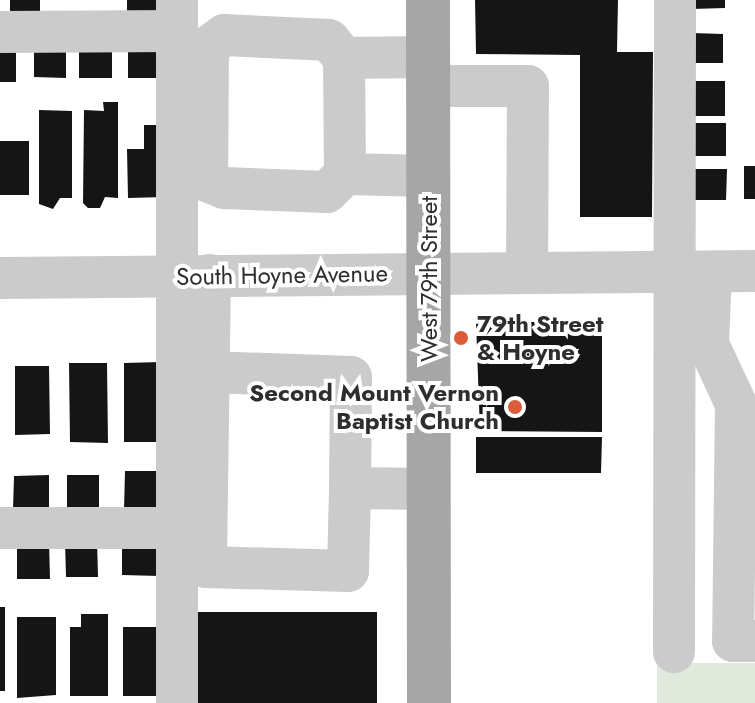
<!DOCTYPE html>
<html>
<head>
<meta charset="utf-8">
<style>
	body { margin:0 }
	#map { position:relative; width:755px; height:703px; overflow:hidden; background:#fff; font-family:Jost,sans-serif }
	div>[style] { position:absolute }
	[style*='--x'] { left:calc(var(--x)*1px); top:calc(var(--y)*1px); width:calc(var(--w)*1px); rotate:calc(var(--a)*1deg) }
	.green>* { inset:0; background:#e0eadc }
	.building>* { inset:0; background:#151515 }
	.minor>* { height:42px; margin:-21px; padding:0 21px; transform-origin:21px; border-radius:21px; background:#cbcbcb }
	.major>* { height:44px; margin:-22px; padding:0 22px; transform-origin:22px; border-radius:22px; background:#a6a6a6 }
	.dots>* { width:22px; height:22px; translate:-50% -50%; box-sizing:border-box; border:4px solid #fff; border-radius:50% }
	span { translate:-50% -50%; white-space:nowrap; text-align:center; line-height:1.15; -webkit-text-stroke:8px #fff; paint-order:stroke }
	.street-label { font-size:24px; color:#2e2e2e }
	.poi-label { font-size:24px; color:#2e2e2e; font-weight:700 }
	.left { translate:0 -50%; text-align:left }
	.right { translate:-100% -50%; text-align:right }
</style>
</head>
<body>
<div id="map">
	<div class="green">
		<i style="clip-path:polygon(657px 663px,755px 663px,755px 703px,657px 703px)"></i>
	</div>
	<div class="building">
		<i style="clip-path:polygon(10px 0,40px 0,40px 12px,10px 12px)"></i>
		<i style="clip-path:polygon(127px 0,162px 0,162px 14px,127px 14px)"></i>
		<i style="clip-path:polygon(475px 0,618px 0,617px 52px,653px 52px,652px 217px,580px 217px,580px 55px,476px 54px)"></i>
		<i style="clip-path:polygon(690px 0,725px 0,725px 8px,691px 9px)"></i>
		<i style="clip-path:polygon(692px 33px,723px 34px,723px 63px,692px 63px)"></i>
		<i style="clip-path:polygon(34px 44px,66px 44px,66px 78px,34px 77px)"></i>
		<i style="clip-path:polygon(0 46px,16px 46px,16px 82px,0 82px)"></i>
		<i style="clip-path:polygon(79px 46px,112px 46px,112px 78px,79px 78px)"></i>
		<i style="clip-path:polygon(128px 46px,162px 46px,162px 78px,128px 78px)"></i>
		<i style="clip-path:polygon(693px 81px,725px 81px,725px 116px,693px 116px)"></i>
		<i style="clip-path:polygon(103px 102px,118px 102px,118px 198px,105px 197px,100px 208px,88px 208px,83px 203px,84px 110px,104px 111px)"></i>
		<i style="clip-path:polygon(39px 110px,72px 111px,72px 198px,60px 198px,53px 209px,39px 204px)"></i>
		<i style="clip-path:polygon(692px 123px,726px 123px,726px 156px,692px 156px)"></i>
		<i style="clip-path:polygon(144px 125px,164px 125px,165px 197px,128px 198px,127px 149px,144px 149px)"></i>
		<i style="clip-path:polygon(0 141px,29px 141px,29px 195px,0 195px)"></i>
		<i style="clip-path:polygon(744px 166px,755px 166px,755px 199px,744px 199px)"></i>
		<i style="clip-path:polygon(692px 169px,727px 169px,726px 200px,693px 200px)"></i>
		<i style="clip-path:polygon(476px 322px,602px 322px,602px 432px,480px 431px)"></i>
		<i style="clip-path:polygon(161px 362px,161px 442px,124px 442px,124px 363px)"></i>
		<i style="clip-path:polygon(69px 363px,107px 363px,108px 443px,70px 442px)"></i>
		<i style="clip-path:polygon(15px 366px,49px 366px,50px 434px,15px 435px)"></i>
		<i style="clip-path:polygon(476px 437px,602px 437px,601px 473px,476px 473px)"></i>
		<i style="clip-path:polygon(125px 471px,165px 471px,164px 509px,124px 510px)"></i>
		<i style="clip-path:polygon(49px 475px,49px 510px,13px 510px,14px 476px)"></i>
		<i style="clip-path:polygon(67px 475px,99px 475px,99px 512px,67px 512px)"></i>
		<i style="clip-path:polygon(97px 539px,98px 577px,66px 577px,65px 540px)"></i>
		<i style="clip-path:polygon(17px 541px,49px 541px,50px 579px,17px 579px)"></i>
		<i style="clip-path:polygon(122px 543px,160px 543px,160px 576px,122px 575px)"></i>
		<i style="clip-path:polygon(0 607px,5px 607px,5px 691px,0 691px)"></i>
		<i style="clip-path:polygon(191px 612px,377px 612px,377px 703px,190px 703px)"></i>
		<i style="clip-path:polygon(81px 614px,108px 614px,108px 696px,70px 696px,70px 627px,81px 627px)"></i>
		<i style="clip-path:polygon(17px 617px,56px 617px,56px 695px,17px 698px)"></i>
		<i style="clip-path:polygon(123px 627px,160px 627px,160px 696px,123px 696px)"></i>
	</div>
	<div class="minor">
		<i style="--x:0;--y:32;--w:177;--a:-0.3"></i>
		<i style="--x:344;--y:58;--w:85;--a:-0.7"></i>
		<i style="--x:429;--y:86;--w:99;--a:0"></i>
		<i style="--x:528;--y:86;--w:186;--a:90.3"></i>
		<i style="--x:345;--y:174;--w:116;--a:-90.5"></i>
		<i style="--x:344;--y:58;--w:23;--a:-130"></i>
		<i style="--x:329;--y:40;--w:105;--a:-177.3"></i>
		<i style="--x:224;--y:35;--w:20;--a:143"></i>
		<i style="--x:208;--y:47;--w:134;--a:90.4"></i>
		<i style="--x:207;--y:181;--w:18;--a:22"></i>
		<i style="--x:224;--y:188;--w:103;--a:2.2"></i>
		<i style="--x:327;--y:192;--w:25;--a:-45"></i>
		<i style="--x:345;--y:174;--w:84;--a:1.4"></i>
		<i style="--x:711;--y:272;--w:72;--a:92.4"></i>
		<i style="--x:708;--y:344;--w:66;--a:65"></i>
		<i style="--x:736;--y:404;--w:237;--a:90.7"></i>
		<i style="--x:733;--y:641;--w:22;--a:0"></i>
		<i style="--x:210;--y:275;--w:292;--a:90.8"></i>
		<i style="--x:206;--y:567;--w:142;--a:1.6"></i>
		<i style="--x:348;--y:571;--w:83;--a:-88.6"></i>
		<i style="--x:350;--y:488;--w:79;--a:0.7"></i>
		<i style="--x:0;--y:278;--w:755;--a:-0.53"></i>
		<i style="--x:208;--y:372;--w:143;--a:2"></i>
		<i style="--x:351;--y:377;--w:111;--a:90.5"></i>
		<i style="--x:0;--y:528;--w:177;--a:0"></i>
		<i style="--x:674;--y:652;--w:652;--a:-89.91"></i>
		<i style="--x:177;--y:703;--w:703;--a:-90"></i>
	</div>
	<div class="major">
		<i style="--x:428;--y:0;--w:703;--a:89.92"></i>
	</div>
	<div class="dots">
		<i style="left:461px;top:338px;background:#dc5b39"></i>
		<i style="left:515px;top:407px;background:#dc5b39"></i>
	</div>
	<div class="street-label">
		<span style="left:282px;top:275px;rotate:-1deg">South Hoyne Avenue</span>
		<span style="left:429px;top:279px;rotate:-90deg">West 79th Street</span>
	</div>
	<div class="poi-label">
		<span class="left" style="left:477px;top:338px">79th Street<br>&amp; Hoyne</span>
		<span class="right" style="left:499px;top:407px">Second Mount Vernon<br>Baptist Church</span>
	</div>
</div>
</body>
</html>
